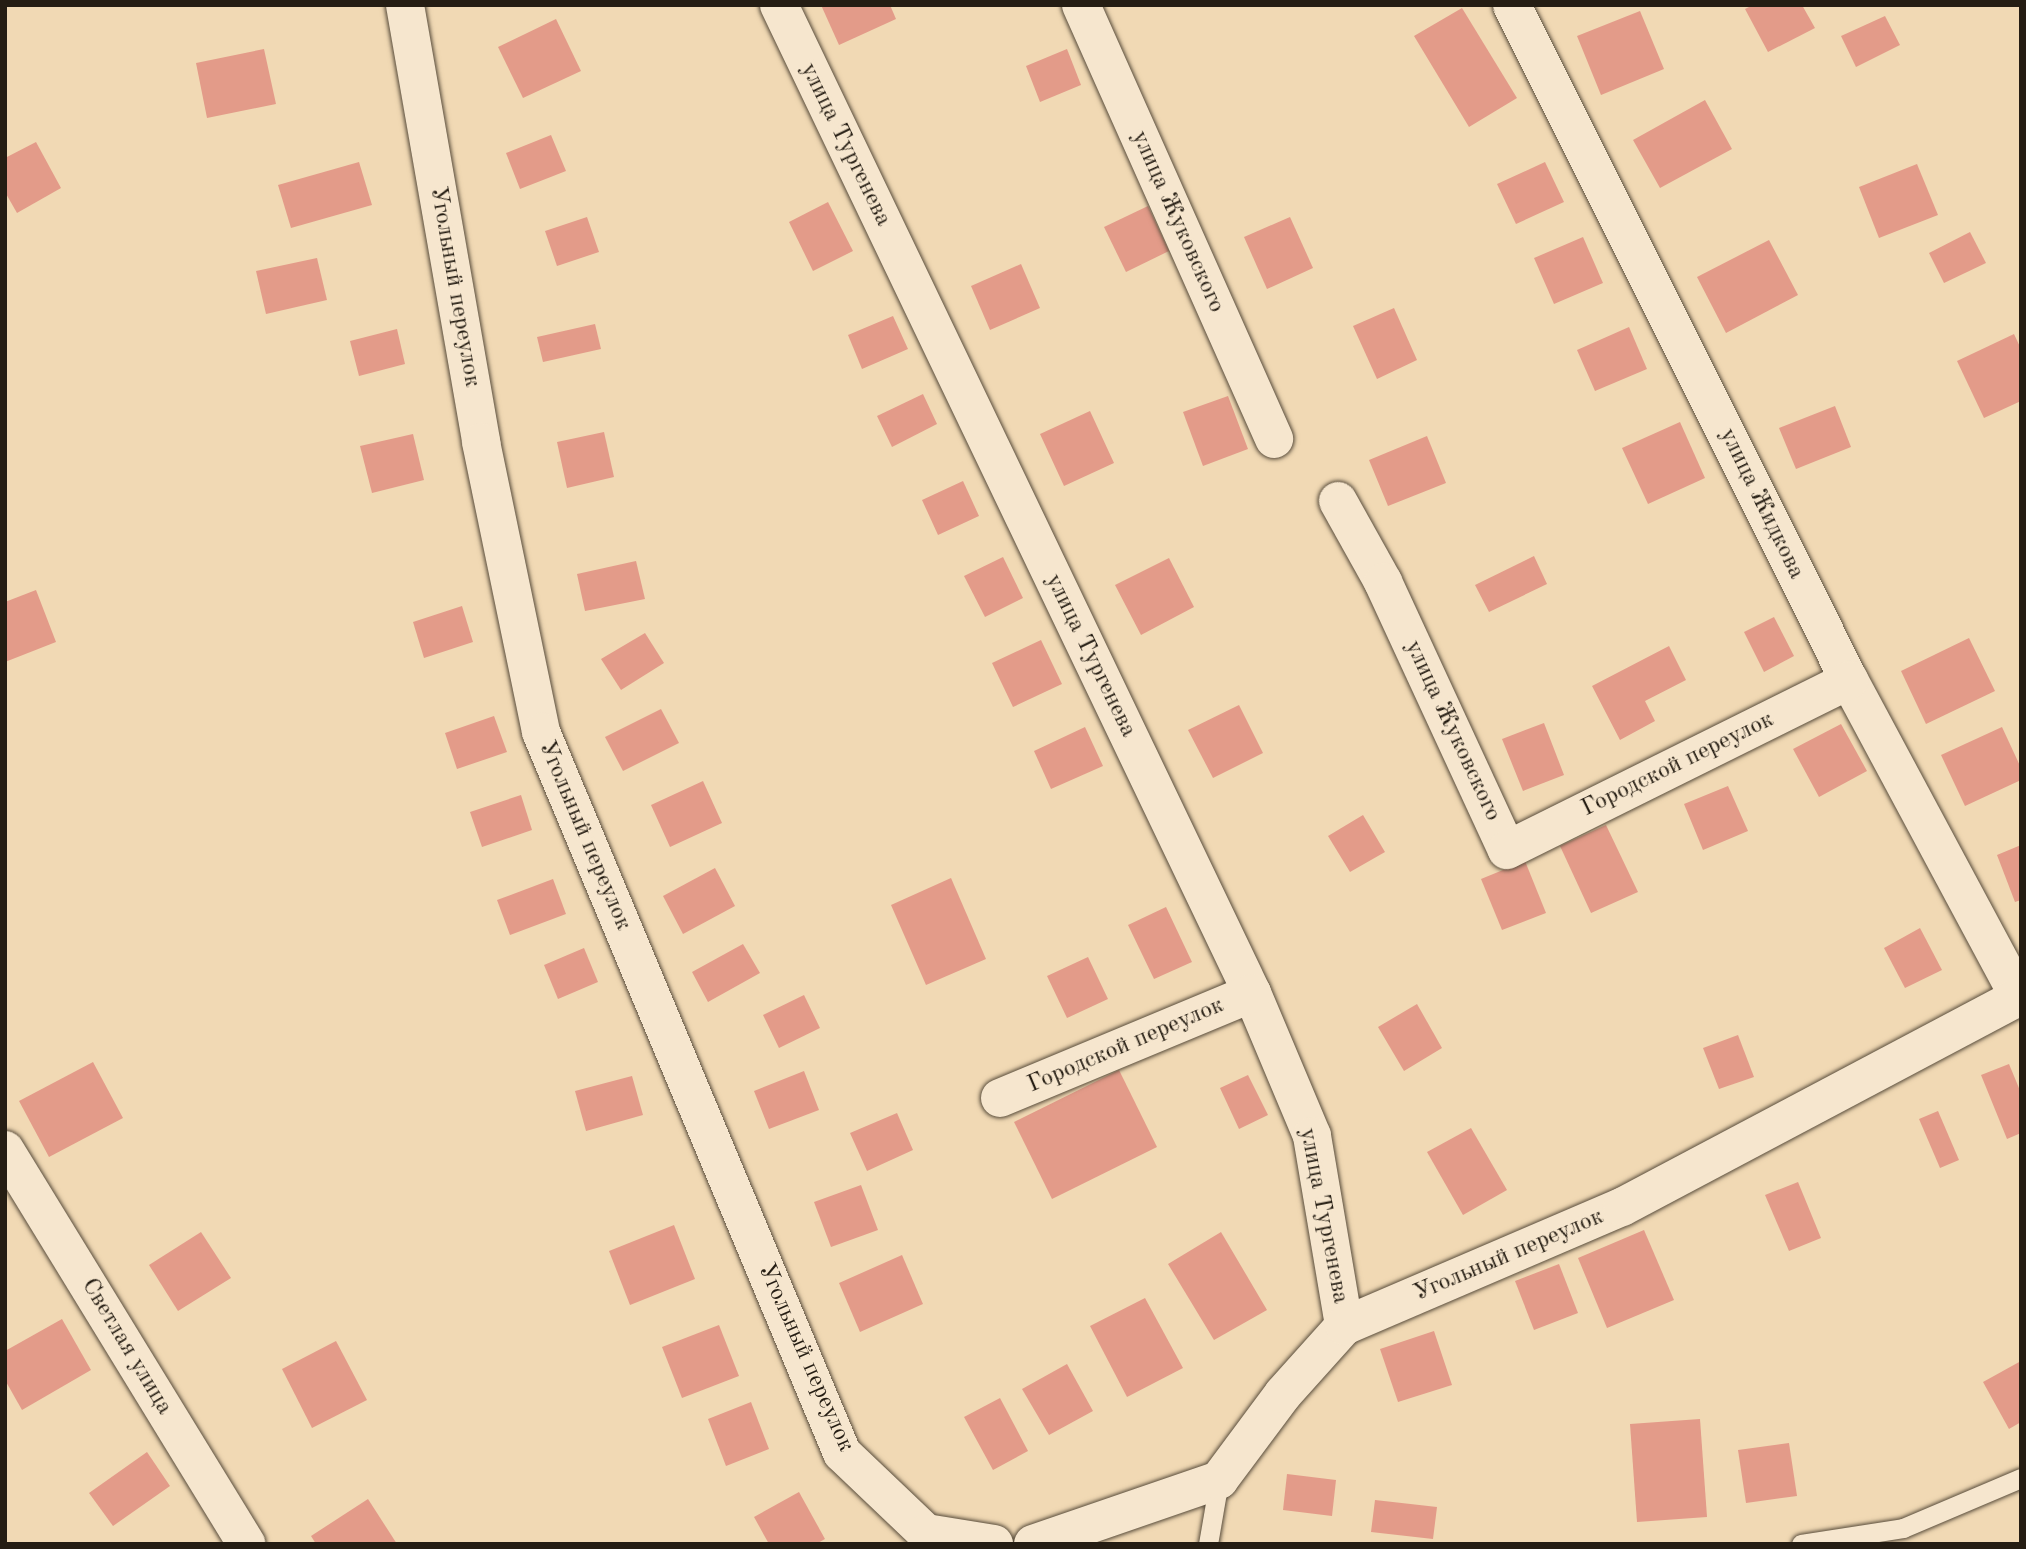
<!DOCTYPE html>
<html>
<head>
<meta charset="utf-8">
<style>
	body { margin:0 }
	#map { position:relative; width:2026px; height:1549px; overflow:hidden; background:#f1d9b4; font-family:"Old Standard TT",serif }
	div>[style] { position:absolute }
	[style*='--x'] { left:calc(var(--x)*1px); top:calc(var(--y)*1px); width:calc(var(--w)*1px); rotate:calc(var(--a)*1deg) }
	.building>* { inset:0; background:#e39b89 }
	.roads { filter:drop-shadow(0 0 2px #584c3b) drop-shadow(0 0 2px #584c3b) }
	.lane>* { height:19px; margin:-9.5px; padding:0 9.5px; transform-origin:9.5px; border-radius:9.5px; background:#f6e6ce }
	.street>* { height:38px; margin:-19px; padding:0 19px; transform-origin:19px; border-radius:19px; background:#f6e6ce }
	span { translate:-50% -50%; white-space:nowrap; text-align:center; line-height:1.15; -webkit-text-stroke:5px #f6e6ce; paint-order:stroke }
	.street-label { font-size:24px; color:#251d13 }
	.frame { position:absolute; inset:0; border:7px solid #251d13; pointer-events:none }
</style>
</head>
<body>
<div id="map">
	<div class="building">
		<i style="clip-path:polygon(821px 5px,890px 5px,896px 19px,839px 45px)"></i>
		<i style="clip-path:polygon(1753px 5px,1802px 5px,1815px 28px,1768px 52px,1745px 9px)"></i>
		<i style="clip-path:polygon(1462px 8px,1517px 98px,1469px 127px,1414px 36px)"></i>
		<i style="clip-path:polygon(1640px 11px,1664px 69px,1601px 95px,1577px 36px)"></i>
		<i style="clip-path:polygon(1885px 16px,1900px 45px,1856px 67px,1841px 36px)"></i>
		<i style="clip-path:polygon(556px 19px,581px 71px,523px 98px,498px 47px)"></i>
		<i style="clip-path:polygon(264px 49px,276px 104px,207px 118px,196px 63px)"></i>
		<i style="clip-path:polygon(1067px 49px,1081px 85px,1040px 102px,1026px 66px)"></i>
		<i style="clip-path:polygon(1705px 100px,1732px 149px,1660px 188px,1633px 140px)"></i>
		<i style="clip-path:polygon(551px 135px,566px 171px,520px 189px,506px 153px)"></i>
		<i style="clip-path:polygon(36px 142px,61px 188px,17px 213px,5px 192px,5px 158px)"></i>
		<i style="clip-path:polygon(359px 162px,372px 205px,291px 228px,278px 185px)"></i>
		<i style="clip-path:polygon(1545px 162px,1564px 202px,1516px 224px,1497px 184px)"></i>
		<i style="clip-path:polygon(1917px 164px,1938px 215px,1879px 238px,1859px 187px)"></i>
		<i style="clip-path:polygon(828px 202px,853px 251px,813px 271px,789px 222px)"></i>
		<i style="clip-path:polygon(1148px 206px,1169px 251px,1126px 272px,1104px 227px)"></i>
		<i style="clip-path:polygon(587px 217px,599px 252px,557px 266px,545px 231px)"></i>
		<i style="clip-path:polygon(1290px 217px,1313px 268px,1267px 289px,1244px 237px)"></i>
		<i style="clip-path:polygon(1970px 232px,1986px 263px,1944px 283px,1929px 253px)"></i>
		<i style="clip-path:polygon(1583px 237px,1603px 283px,1554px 304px,1534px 258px)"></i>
		<i style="clip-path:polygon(1769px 240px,1798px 295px,1726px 333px,1697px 277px)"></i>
		<i style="clip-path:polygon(317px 258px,327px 300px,266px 314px,256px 271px)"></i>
		<i style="clip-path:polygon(1021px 264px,1040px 308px,990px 330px,971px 286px)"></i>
		<i style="clip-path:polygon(1394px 308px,1417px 360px,1377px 379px,1353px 326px)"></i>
		<i style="clip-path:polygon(893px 316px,908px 349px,862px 369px,848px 335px)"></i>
		<i style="clip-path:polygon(595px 324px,601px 349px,543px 362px,537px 337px)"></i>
		<i style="clip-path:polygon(1629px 327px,1647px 369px,1595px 391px,1577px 350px)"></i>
		<i style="clip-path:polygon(397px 329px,405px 364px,359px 376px,350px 341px)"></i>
		<i style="clip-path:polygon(2014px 334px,2021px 349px,2021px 401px,1984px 418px,1957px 361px)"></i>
		<i style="clip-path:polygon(923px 394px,937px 424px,892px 447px,877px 416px)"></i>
		<i style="clip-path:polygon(1228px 396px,1248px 449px,1203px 466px,1183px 412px)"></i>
		<i style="clip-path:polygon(1835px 406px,1851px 447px,1796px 469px,1779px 428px)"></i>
		<i style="clip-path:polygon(1090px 411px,1114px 463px,1064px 486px,1040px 434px)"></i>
		<i style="clip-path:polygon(1680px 422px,1705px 478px,1648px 504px,1622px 448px)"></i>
		<i style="clip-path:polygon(604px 432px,614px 477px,567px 488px,557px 442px)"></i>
		<i style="clip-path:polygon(413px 434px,424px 480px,372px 493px,360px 446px)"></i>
		<i style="clip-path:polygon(1427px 436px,1446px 483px,1388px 506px,1369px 460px)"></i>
		<i style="clip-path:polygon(963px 481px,979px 516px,938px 535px,922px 500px)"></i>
		<i style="clip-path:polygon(1534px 556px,1547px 584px,1489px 612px,1475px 585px)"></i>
		<i style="clip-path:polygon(1003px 557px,1023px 598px,985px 617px,964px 576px)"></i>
		<i style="clip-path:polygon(1169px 558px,1194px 607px,1141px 635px,1115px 585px)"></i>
		<i style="clip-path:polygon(636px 561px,645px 599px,585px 611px,577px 574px)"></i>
		<i style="clip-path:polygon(36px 590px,56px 642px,5px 662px,5px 602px)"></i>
		<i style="clip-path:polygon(462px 606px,473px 642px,424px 658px,413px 622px)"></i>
		<i style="clip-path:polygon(1774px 617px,1794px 656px,1764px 672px,1744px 632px)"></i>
		<i style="clip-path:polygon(645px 633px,664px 663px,621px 690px,601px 659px)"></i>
		<i style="clip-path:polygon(1969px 638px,1995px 691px,1926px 724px,1901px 671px)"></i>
		<i style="clip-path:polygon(1041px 640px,1062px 684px,1013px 707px,992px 663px)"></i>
		<i style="clip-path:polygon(1669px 646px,1686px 680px,1645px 701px,1655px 721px,1620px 740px,1592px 686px)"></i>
		<i style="clip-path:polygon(1239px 705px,1263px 753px,1213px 778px,1188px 730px)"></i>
		<i style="clip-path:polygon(661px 709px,679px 743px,623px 771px,605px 737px)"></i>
		<i style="clip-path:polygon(494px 716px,507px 752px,457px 769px,445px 733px)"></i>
		<i style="clip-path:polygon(1544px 723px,1564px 775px,1523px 791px,1502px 739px)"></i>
		<i style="clip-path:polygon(1841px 724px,1867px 771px,1819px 797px,1793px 749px)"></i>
		<i style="clip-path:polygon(1085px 727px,1103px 766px,1051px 789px,1034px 751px)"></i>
		<i style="clip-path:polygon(2002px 727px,2021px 768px,2021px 780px,1965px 806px,1941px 755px)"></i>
		<i style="clip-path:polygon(703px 781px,722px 823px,670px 847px,651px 805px)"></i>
		<i style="clip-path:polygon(1728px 786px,1748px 831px,1703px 850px,1684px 804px)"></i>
		<i style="clip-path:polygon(521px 795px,532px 830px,482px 847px,470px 812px)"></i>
		<i style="clip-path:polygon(1363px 815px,1385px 852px,1350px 872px,1328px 836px)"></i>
		<i style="clip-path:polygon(1606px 825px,1638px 892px,1591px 913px,1560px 846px)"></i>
		<i style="clip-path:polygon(2021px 845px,2021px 900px,2015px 902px,1997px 855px)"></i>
		<i style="clip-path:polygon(1525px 861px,1546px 913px,1502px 930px,1481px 879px)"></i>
		<i style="clip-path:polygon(715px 868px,735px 906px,683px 934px,663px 896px)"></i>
		<i style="clip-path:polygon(951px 878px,986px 959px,926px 985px,891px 905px)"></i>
		<i style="clip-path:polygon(553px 879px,566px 914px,510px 935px,497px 900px)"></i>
		<i style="clip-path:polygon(1166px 907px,1192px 962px,1154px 979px,1128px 925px)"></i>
		<i style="clip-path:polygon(1920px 928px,1942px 970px,1905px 988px,1884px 948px)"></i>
		<i style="clip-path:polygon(743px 944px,760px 973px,708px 1002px,692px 972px)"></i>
		<i style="clip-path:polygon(584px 948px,598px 982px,558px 999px,544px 965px)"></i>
		<i style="clip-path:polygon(1088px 957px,1108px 999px,1067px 1018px,1047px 976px)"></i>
		<i style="clip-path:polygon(804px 995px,820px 1028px,779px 1048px,763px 1015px)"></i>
		<i style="clip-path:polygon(1417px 1004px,1442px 1048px,1404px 1071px,1378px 1027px)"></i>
		<i style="clip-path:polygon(1738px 1035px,1754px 1077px,1719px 1089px,1703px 1048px)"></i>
		<i style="clip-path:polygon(93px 1062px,123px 1118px,49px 1157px,19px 1101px)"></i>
		<i style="clip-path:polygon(2009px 1064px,2021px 1093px,2021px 1133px,2007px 1139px,1981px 1075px)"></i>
		<i style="clip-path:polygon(1119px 1070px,1157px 1147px,1052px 1199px,1014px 1122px)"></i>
		<i style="clip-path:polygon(804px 1071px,819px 1110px,769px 1129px,754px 1091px)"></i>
		<i style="clip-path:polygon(1248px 1075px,1268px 1115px,1239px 1129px,1220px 1088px)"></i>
		<i style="clip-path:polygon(632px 1076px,643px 1115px,586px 1131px,575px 1091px)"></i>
		<i style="clip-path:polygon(1938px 1111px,1959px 1160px,1940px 1168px,1919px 1119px)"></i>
		<i style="clip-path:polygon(897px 1113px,913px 1150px,867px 1171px,850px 1133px)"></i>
		<i style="clip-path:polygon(1471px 1128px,1507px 1190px,1463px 1215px,1427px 1152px)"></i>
		<i style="clip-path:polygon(1798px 1182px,1821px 1238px,1789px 1251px,1765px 1195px)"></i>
		<i style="clip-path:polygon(861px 1185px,878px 1230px,831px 1247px,814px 1202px)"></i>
		<i style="clip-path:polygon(674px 1225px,695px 1279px,630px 1305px,609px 1251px)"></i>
		<i style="clip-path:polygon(1644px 1230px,1674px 1300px,1607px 1328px,1578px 1258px)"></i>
		<i style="clip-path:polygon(201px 1232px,231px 1278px,178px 1311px,149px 1265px)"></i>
		<i style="clip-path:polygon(1221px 1232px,1267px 1310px,1214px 1340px,1168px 1264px)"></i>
		<i style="clip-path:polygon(902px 1255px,923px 1304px,860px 1332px,839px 1283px)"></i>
		<i style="clip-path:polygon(1559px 1264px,1578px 1313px,1534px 1330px,1515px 1281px)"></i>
		<i style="clip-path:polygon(1145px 1298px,1183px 1368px,1127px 1397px,1090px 1326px)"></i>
		<i style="clip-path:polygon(62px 1319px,91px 1370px,22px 1410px,5px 1380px,5px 1351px)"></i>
		<i style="clip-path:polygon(719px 1325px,739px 1376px,682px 1398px,662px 1347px)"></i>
		<i style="clip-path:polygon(1434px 1331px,1452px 1385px,1398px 1402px,1380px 1349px)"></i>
		<i style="clip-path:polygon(336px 1341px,367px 1400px,312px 1428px,282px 1369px)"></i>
		<i style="clip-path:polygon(2021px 1361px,2021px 1422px,2009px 1429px,1983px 1382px)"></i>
		<i style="clip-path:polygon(1067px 1364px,1093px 1411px,1049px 1435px,1022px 1389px)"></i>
		<i style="clip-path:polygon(1000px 1398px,1028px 1451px,993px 1470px,964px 1417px)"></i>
		<i style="clip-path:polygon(751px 1402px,769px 1449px,726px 1466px,708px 1419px)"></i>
		<i style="clip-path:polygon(1700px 1419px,1707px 1517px,1637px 1522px,1630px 1424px)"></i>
		<i style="clip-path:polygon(1789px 1443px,1797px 1496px,1746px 1503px,1738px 1450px)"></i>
		<i style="clip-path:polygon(147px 1452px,170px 1486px,113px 1526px,89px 1493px)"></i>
		<i style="clip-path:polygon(1287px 1474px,1336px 1480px,1332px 1516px,1283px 1510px)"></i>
		<i style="clip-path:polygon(799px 1492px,825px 1539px,816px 1544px,769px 1544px,754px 1517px)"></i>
		<i style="clip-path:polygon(368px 1499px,397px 1544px,316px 1544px,311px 1536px)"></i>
		<i style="clip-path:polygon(1375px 1500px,1437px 1507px,1433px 1539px,1371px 1532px)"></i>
	</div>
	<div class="roads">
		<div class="lane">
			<i style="--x:1208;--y:1544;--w:65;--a:-80.2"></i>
			<i style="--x:1801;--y:1544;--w:103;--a:-8.9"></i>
			<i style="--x:1903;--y:1528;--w:128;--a:-23"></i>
		</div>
		<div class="street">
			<i style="--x:405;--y:5;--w:444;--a:80.1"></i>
			<i style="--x:481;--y:442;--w:296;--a:78.3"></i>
			<i style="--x:541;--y:732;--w:781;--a:67.34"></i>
			<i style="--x:842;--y:1453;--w:116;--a:43.6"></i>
			<i style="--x:926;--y:1533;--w:69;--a:9.2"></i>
			<i style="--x:779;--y:5;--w:1095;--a:64.42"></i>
			<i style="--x:1252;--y:993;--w:155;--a:67.2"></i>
			<i style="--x:1312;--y:1136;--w:193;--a:80.4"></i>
			<i style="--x:1081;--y:5;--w:475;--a:66"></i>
			<i style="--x:1512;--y:5;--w:754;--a:63.47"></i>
			<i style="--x:1849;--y:680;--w:360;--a:61.8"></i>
			<i style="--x:1338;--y:501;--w:93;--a:60.9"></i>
			<i style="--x:1383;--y:582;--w:295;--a:65.2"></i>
			<i style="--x:1507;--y:850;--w:382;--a:-26.4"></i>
			<i style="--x:1000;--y:1098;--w:273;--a:-22.6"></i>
			<i style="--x:5;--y:1150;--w:462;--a:58.5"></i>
			<i style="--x:1033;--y:1544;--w:197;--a:-19"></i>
			<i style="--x:1219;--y:1480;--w:107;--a:-53.3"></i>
			<i style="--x:1283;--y:1394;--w:91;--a:-48.1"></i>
			<i style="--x:1344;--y:1326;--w:302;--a:-23.2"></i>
			<i style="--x:1622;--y:1207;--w:451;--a:-27.9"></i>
		</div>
	</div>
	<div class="street-label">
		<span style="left:845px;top:145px;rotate:64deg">улица Тургенева</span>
		<span style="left:1177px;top:222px;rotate:66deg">улица Жуковского</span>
		<span style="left:454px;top:287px;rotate:80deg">Угольный переулок</span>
		<span style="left:1761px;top:504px;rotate:64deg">улица Жидкова</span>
		<span style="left:1090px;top:656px;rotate:64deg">улица Тургенева</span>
		<span style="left:1452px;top:731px;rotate:65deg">улица Жуковского</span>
		<span style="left:1678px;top:765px;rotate:-26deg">Городской переулок</span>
		<span style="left:584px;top:836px;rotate:67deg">Угольный переулок</span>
		<span style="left:1126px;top:1046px;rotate:-23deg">Городской переулок</span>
		<span style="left:1323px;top:1216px;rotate:79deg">улица Тургенева</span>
		<span style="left:1509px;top:1256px;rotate:-23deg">Угольный переулок</span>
		<span style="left:126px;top:1347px;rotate:59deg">Светлая улица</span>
		<span style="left:805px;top:1358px;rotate:66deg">Угольный переулок</span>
	</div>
	<div class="frame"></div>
</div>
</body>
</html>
